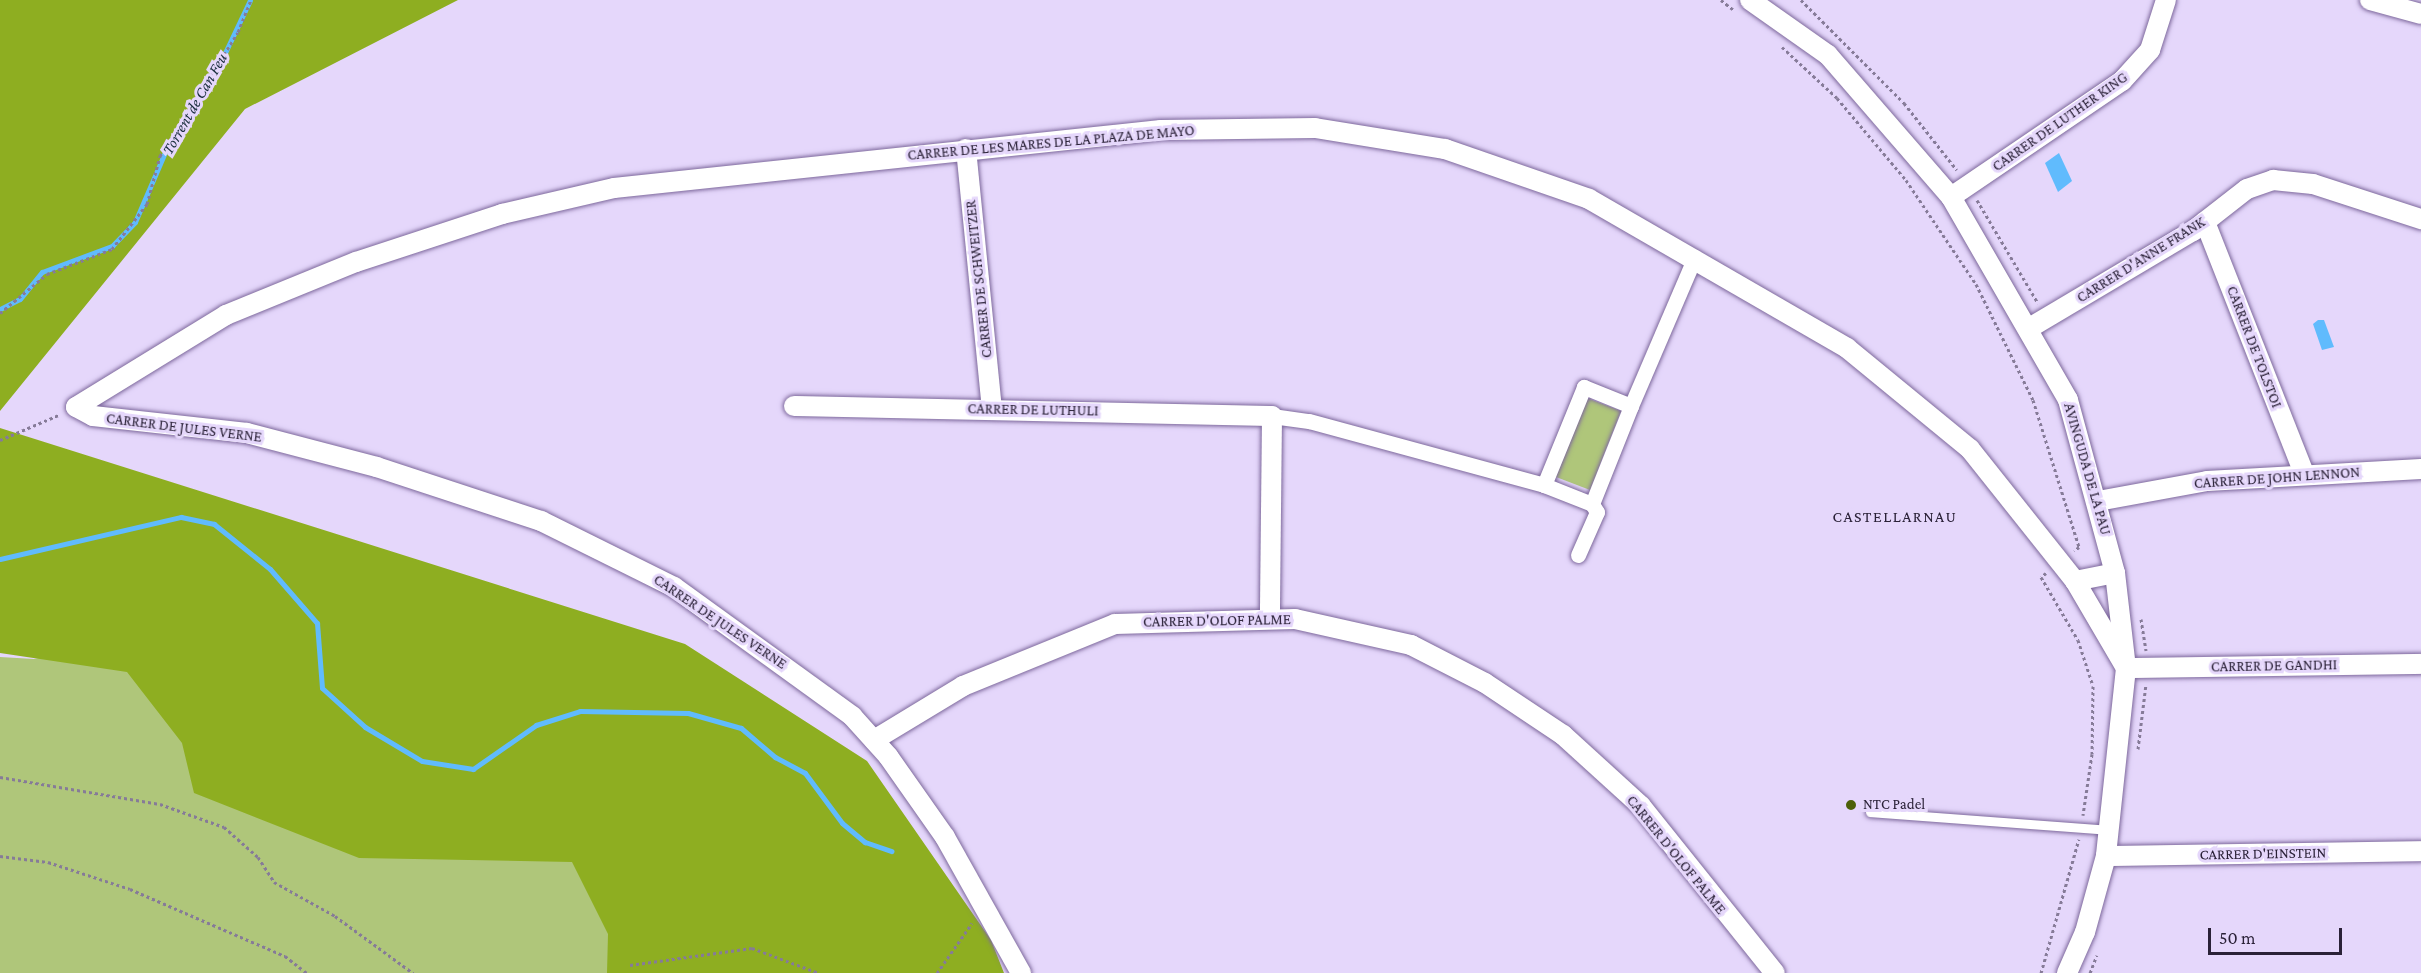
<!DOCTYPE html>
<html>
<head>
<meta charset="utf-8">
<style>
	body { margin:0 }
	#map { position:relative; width:2421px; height:973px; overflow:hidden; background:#e5d7fb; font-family:"Crimson Pro",serif }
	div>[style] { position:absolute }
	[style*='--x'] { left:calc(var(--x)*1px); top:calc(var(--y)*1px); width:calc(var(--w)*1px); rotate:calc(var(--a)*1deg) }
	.green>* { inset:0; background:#afc67a }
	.forest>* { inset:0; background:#8eae21 }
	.water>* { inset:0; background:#60bbfd }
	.stream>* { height:5px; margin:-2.5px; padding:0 2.5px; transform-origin:2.5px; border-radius:2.5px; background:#60bbfd }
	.path>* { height:3px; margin-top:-1.5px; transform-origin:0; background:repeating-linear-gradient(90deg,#867b98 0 3px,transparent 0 6px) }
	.roads { filter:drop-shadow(0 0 2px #7d689c) drop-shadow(0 0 2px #7d689c) }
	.service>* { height:9px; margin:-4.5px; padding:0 4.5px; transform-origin:4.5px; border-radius:4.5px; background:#fff }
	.pedestrian>* { height:15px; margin:-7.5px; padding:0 7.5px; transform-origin:7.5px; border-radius:7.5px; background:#fff }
	.minor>* { height:20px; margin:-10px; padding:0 10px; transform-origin:10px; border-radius:10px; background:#fff }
	.dots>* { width:16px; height:16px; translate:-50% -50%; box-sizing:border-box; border:3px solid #e5d7fb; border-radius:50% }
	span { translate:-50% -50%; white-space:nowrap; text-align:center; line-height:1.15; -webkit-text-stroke:6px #e5d7fb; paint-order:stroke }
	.street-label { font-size:15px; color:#2a2137 }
	.poi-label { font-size:15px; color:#2a2137 }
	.left { translate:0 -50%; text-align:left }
	.water-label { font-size:16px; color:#192d3c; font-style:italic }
	.neighbourhood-label { font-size:16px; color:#2a2137; letter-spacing:1.5px }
	.scale { position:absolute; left:2208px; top:928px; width:134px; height:27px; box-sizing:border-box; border:3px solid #2a2137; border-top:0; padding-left:8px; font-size:18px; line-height:21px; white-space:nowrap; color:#2a2137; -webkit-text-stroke:4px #e5d7fb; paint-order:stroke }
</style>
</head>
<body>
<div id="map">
	<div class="green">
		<i style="clip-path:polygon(1587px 398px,1621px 411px,1590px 490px,1556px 477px)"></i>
		<i style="clip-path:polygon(89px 648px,592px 860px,618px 973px,0 973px,0 657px,34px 659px)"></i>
	</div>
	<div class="forest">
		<i style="clip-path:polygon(0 0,458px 0,245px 109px,0 411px)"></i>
		<i style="clip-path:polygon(0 428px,685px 644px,867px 761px,991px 940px,1004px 973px,607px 973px,608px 934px,572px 862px,359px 858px,194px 793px,182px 743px,127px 672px,0 653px)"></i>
	</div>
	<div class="water">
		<i style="clip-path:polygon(2059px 153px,2072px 181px,2058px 192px,2045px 163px)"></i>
		<i style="clip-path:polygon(2318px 320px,2324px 320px,2334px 347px,2322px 350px,2313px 324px)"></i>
	</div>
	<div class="stream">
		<i style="--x:0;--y:309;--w:22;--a:-27"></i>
		<i style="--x:20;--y:299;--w:35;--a:-51"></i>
		<i style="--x:42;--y:272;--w:75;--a:-20.4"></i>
		<i style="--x:112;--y:246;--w:33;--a:-46"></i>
		<i style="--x:135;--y:222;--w:76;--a:-66.8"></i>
		<i style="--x:165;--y:152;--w:88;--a:-57"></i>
		<i style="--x:213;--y:78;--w:86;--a:-64.6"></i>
		<i style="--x:0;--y:559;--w:186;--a:-13.1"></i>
		<i style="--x:181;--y:517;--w:34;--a:12"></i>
		<i style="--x:214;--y:524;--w:72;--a:38.8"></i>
		<i style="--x:270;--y:569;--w:72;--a:49"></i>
		<i style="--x:317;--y:623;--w:65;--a:85.6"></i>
		<i style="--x:322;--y:688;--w:58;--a:42.2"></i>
		<i style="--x:365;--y:727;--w:66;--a:30.8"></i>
		<i style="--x:422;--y:761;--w:52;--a:8.9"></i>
		<i style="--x:473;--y:769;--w:77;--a:-34.9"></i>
		<i style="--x:536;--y:725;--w:46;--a:-17.7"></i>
		<i style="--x:580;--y:711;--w:108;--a:1.1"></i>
		<i style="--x:688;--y:713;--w:55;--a:15.8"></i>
		<i style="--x:741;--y:728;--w:45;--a:40.5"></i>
		<i style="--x:775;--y:757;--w:34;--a:28"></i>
		<i style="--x:805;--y:773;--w:62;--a:53.5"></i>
		<i style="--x:842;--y:823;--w:30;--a:40"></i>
		<i style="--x:865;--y:842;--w:28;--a:19"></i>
	</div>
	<div class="path">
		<i style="--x:1721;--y:0;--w:16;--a:38"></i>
		<i style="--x:1801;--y:0;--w:146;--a:45"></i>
		<i style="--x:1904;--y:103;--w:85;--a:51.7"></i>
		<i style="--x:1782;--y:47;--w:75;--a:42.8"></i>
		<i style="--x:1837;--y:98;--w:107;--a:49.9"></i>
		<i style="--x:1906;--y:180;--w:125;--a:56.1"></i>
		<i style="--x:1976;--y:284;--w:129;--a:63.8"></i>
		<i style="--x:2033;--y:400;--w:154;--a:72.6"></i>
		<i style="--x:2079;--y:547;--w:6;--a:141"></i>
		<i style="--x:1977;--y:200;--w:120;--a:59.4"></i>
		<i style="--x:0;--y:313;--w:61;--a:-39.7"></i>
		<i style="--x:47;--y:274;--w:70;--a:-21"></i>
		<i style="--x:112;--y:249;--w:57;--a:-52.1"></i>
		<i style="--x:147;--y:204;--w:50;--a:-74.8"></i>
		<i style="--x:160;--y:156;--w:146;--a:-57.8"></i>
		<i style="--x:238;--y:32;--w:35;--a:-68"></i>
		<i style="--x:0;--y:440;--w:64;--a:-23"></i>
		<i style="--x:2046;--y:573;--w:6;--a:141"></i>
		<i style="--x:2041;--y:577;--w:73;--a:59.6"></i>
		<i style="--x:2078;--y:640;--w:48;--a:71.9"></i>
		<i style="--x:2093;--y:686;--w:68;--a:90.8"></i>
		<i style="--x:2092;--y:754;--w:62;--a:98.4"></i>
		<i style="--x:2141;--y:619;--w:32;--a:81"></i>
		<i style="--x:2138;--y:749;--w:65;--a:-83"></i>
		<i style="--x:0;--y:777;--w:162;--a:9.6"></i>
		<i style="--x:160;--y:804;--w:68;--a:19.8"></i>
		<i style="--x:224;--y:827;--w:45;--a:41.4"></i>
		<i style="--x:258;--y:857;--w:30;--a:57"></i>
		<i style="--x:274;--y:882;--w:70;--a:29.1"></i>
		<i style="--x:335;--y:916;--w:97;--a:36.2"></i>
		<i style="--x:0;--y:856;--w:48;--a:7.1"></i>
		<i style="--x:48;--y:862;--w:86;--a:18.2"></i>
		<i style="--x:130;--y:889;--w:169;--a:23.4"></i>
		<i style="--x:285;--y:956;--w:28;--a:38"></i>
		<i style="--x:630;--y:965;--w:123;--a:-7.9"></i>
		<i style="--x:752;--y:948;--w:72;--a:20.5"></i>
		<i style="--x:937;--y:973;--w:61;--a:-55"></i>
		<i style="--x:2041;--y:973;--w:139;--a:-74.2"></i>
		<i style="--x:2090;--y:973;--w:19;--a:-69"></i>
	</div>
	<div class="roads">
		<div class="service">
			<i style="--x:1870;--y:812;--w:240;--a:4.3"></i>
		</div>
		<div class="pedestrian">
			<i style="--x:1631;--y:406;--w:162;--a:-66.8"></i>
			<i style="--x:1272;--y:416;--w:37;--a:8"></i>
			<i style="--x:1309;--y:421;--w:244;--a:15.2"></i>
			<i style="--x:1544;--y:485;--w:52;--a:21.6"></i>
			<i style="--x:1592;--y:504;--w:105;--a:-68.3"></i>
			<i style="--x:1631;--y:406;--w:51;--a:-158"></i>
			<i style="--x:1584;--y:387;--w:106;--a:112.2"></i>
			<i style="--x:1578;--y:555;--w:47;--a:-66.2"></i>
			<i style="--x:1597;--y:512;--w:9;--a:-122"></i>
		</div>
		<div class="minor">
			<i style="--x:1750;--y:0;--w:95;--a:35.2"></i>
			<i style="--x:1828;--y:55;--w:188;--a:49.1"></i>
			<i style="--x:1951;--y:197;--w:234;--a:60"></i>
			<i style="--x:2068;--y:400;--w:179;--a:74.8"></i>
			<i style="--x:2115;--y:573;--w:96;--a:83.4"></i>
			<i style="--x:2126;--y:668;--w:189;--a:96.1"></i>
			<i style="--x:2106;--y:856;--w:79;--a:105.4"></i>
			<i style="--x:2085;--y:932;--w:45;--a:113.7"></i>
			<i style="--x:2370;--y:0;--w:53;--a:15.4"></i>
			<i style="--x:966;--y:149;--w:261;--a:84.3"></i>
			<i style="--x:1951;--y:197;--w:207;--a:-34.2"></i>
			<i style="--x:2122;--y:81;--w:42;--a:-47.9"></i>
			<i style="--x:2150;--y:50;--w:52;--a:-72.3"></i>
			<i style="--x:2205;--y:222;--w:270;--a:68.5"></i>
			<i style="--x:2031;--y:327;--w:188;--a:-30.7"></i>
			<i style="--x:2193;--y:231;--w:68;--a:-37.9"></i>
			<i style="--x:2247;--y:189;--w:28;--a:-19"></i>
			<i style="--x:2273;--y:180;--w:40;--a:5.7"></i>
			<i style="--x:2313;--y:184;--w:114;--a:18"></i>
			<i style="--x:794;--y:406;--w:478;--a:1.2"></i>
			<i style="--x:1272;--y:416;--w:203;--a:90.6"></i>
			<i style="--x:76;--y:407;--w:176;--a:-31.5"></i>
			<i style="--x:226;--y:315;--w:140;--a:-22.2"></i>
			<i style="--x:356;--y:262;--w:154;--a:-18.2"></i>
			<i style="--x:502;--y:214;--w:115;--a:-13.1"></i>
			<i style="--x:614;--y:188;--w:550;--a:-6.05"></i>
			<i style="--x:1161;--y:130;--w:154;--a:-0.7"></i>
			<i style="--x:1315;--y:128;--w:132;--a:9.2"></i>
			<i style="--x:1445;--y:149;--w:152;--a:19.1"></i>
			<i style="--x:1589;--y:199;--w:298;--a:30"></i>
			<i style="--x:1847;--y:348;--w:159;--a:39.4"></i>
			<i style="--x:1970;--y:449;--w:169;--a:51.5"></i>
			<i style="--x:2075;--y:581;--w:101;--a:59.6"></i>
			<i style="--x:2126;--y:668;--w:295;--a:-0.8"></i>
			<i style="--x:76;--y:407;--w:19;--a:28"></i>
			<i style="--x:93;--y:416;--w:155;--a:6.3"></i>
			<i style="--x:247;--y:433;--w:134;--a:14.7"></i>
			<i style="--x:377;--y:467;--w:173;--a:18.2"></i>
			<i style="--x:541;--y:521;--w:148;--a:26.4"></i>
			<i style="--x:674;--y:587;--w:220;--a:35.9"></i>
			<i style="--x:852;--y:716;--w:54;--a:48"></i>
			<i style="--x:888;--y:756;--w:99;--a:54.9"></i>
			<i style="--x:945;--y:837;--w:156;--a:60.8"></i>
			<i style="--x:2098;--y:501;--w:111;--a:-10.4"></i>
			<i style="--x:2207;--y:481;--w:214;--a:-3.2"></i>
			<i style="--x:2075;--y:581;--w:41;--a:-11.3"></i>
			<i style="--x:874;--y:740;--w:104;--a:-31.2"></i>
			<i style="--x:963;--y:686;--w:164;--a:-22.2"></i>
			<i style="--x:1115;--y:624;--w:180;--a:-1.6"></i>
			<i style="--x:1295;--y:619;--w:119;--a:12.6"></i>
			<i style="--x:1411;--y:645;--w:83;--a:27.2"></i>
			<i style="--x:1485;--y:683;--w:94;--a:33.7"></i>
			<i style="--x:1563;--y:735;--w:105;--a:42.3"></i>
			<i style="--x:1641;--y:806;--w:214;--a:51.3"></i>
			<i style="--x:2106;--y:856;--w:315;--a:-0.9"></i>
		</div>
	</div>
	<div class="dots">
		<i style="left:1851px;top:805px;background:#4d6008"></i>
	</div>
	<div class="street-label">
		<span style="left:2060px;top:122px;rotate:-35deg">CARRER DE LUTHER KING</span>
		<span style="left:1051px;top:143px;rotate:-5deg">CARRER DE LES MARES DE LA PLAZA DE MAYO</span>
		<span style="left:2141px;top:260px;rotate:-32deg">CARRER D'ANNE FRANK</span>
		<span style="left:979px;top:279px;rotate:-96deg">CARRER DE SCHWEITZER</span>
		<span style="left:2254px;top:347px;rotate:69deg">CARRER DE TOLSTOI</span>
		<span style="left:1033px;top:410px;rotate:1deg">CARRER DE LUTHULI</span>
		<span style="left:184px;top:428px;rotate:7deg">CARRER DE JULES VERNE</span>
		<span style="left:2087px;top:469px;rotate:74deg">AVINGUDA DE LA PAU</span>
		<span style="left:2277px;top:478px;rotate:-4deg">CARRER DE JOHN LENNON</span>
		<span style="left:1217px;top:621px;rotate:-1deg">CARRER D'OLOF PALME</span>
		<span style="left:720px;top:622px;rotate:34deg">CARRER DE JULES VERNE</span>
		<span style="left:2274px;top:666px;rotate:-1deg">CARRER DE GANDHI</span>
		<span style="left:2263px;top:854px;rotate:-1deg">CARRER D'EINSTEIN</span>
		<span style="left:1676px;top:855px;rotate:51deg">CARRER D'OLOF PALME</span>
	</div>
	<div class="poi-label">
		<span class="left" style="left:1863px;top:805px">NTC Padel</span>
	</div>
	<div class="water-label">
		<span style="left:195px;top:104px;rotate:-60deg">Torrent de Can Feu</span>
	</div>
	<div class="neighbourhood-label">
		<span style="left:1895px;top:517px">CASTELLARNAU</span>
	</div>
	<div class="scale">50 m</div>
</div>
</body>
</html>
